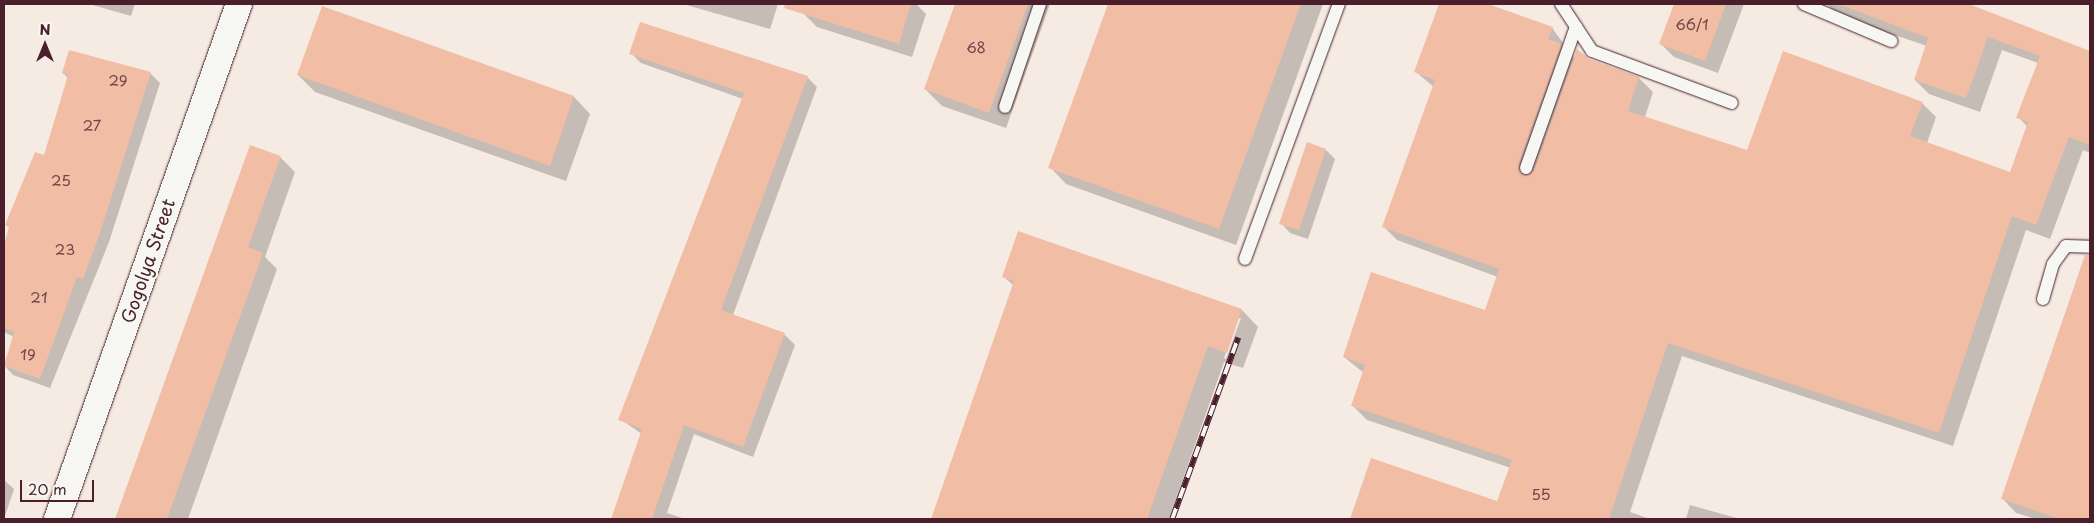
<!DOCTYPE html>
<html>
<head>
<meta charset="utf-8">
<style>
	body { margin:0 }
	#map { position:relative; width:2094px; height:523px; overflow:hidden; background:#f5ebe3; font-family:"Playpen Sans",sans-serif }
	div>[style] { position:absolute }
	[style*='--x'] { left:calc(var(--x)*1px); top:calc(var(--y)*1px); width:calc(var(--w)*1px); rotate:calc(var(--a)*1deg) }
	.shadow>* { inset:0; background:#0003 }
	.building>* { inset:0; background:#f2bda5 }
	.roads { filter:drop-shadow(0 0 1px #4a1f2b) drop-shadow(0 0 1px #4a1f2b) }
	.lane>* { height:12px; margin:-6px; padding:0 6px; transform-origin:6px; border-radius:6px; background:#f6f6f2 }
	.street>* { height:26px; margin:-13px; padding:0 13px; transform-origin:13px; border-radius:13px; background:#f6f6f2 }
	.rail>* { height:5.5px; margin-top:-2.75px; transform-origin:0; background:repeating-linear-gradient(90deg,#f6f6f2 0 11px,#4a1f2b 0 22px); box-sizing:border-box; border-block:1px solid #4a1f2b }
	span { translate:-50% -50%; white-space:nowrap; text-align:center; line-height:1.15; -webkit-text-stroke:4.5px #f6f6f2; paint-order:stroke }
	.number-label { font-size:15px; color:#74464a }
	.number-label span { -webkit-text-stroke-width:0 }
	.street-label { font-size:18px; color:#4a1f2b }
	.frame { position:absolute; inset:0; border:5px solid #4a1f2b; pointer-events:none }
	.north { position:absolute; left:20px; top:20px; width:50px; height:50px; -webkit-text-stroke:4px #f6f6f2; paint-order:stroke; rotate:0deg; font-size:14px; font-weight:700; line-height:20px; text-align:center; color:#4a1f2b }
	.north::after { content:''; display:block; margin:auto; width:18px; height:22px; background:#4a1f2b; clip-path:polygon(50% 0,100% 100%,50% 72%,0 100%) }
	.scale { position:absolute; left:20px; top:480px; width:74px; height:22px; box-sizing:border-box; border:2px solid #4a1f2b; border-top:0; padding-left:6px; font-size:15px; line-height:18px; white-space:nowrap; color:#4a1f2b; -webkit-text-stroke:4px #f6f6f2; paint-order:stroke }
</style>
</head>
<body>
<div id="map">
	<div class="shadow">
		<i style="clip-path:polygon(89px 4px,135px 4px,131px 16px)"></i>
		<i style="clip-path:polygon(683px 4px,778px 4px,770px 29px)"></i>
		<i style="clip-path:polygon(807px 4px,916px 4px,926px 14px,912px 57px,817px 27px,804px 14px)"></i>
		<i style="clip-path:polygon(956px 4px,1050px 4px,1006px 128px,942px 106px,925px 89px)"></i>
		<i style="clip-path:polygon(1109px 4px,1323px 4px,1236px 245px,1066px 184px,1050px 167px)"></i>
		<i style="clip-path:polygon(1441px 4px,1485px 4px,1552px 28px,1575px 59px,1639px 78px,1653px 92px,1645px 117px,1748px 152px,1922px 103px,1936px 117px,1927px 143px,2011px 174px,2028px 127px,2018px 117px,2038px 63px,2002px 50px,1980px 112px,1929px 94px,1915px 80px,1927px 46px,1839px 16px,1827px 4px,1958px 4px,2090px 52px,2090px 153px,2083px 150px,2050px 239px,2026px 230px,1953px 446px,1682px 356px,1630px 512px,1650px 519px,1351px 519px,1372px 460px,1498px 503px,1511px 468px,1367px 420px,1353px 406px,1364px 373px,1344px 357px,1486px 312px,1498px 277px,1397px 240px,1383px 226px,1434px 87px,1416px 72px)"></i>
		<i style="clip-path:polygon(1675px 4px,1744px 4px,1718px 73px,1674px 57px,1661px 44px)"></i>
		<i style="clip-path:polygon(323px 8px,574px 97px,590px 114px,566px 181px,315px 92px,298px 75px)"></i>
		<i style="clip-path:polygon(70px 51px,151px 74px,160px 83px,109px 242px,50px 388px,13px 375px,4px 365px,14px 337px,4px 332px,4px 249px,10px 228px,6px 225px,45px 157px,68px 78px,63px 73px)"></i>
		<i style="clip-path:polygon(631px 53px,807px 77px,817px 87px,733px 315px,785px 335px,795px 345px,753px 457px,694px 434px,667px 513px,685px 519px,613px 519px,642px 434px,620px 419px,743px 99px,641px 63px)"></i>
		<i style="clip-path:polygon(251px 146px,280px 157px,295px 172px,265px 257px,277px 269px,188px 519px,117px 519px)"></i>
		<i style="clip-path:polygon(1326px 150px,1335px 159px,1308px 239px,1290px 233px,1281px 223px)"></i>
		<i style="clip-path:polygon(evenodd,1019px 233px,1242px 310px,1258px 327px,1243px 368px,1224px 362px,1169px 519px,932px 519px,1014px 286px,1003px 276px,1019px 233px,1238px 318px,1241px 318px,1226px 359px,1224px 358px,1238px 318px)"></i>
		<i style="clip-path:polygon(2084px 259px,2090px 261px,2090px 519px,2036px 519px,2016px 513px,2003px 499px)"></i>
		<i style="clip-path:polygon(4px 480px,14px 489px,4px 519px)"></i>
		<i style="clip-path:polygon(1690px 505px,1740px 519px,1686px 519px)"></i>
	</div>
	<div class="building">
		<i style="clip-path:polygon(785px 4px,911px 4px,899px 44px,784px 8px)"></i>
		<i style="clip-path:polygon(955px 4px,1028px 4px,989px 113px,924px 89px)"></i>
		<i style="clip-path:polygon(1108px 4px,1301px 4px,1219px 229px,1048px 168px)"></i>
		<i style="clip-path:polygon(1439px 4px,1488px 4px,1553px 27px,1548px 39px,1562px 44px,1518px 165px,1524px 176px,1534px 171px,1577px 49px,1589px 59px,1639px 77px,1628px 111px,1747px 150px,1783px 51px,1923px 102px,1910px 136px,2010px 172px,2028px 122px,2016px 118px,2040px 56px,1988px 37px,1966px 98px,1914px 80px,1928px 38px,1838px 4px,1969px 4px,2090px 51px,2090px 145px,2069px 137px,2036px 225px,2012px 216px,1939px 433px,1668px 343px,1609px 519px,1350px 519px,1371px 458px,1497px 501px,1512px 460px,1351px 406px,1365px 365px,1343px 357px,1371px 272px,1485px 310px,1499px 269px,1382px 227px,1435px 80px,1414px 72px)"></i>
		<i style="clip-path:polygon(1674px 4px,1726px 4px,1705px 61px,1659px 44px)"></i>
		<i style="clip-path:polygon(322px 6px,574px 96px,550px 166px,297px 75px)"></i>
		<i style="clip-path:polygon(640px 22px,808px 76px,721px 310px,785px 333px,743px 447px,684px 425px,652px 519px,611px 519px,642px 429px,618px 420px,744px 93px,629px 54px)"></i>
		<i style="clip-path:polygon(69px 50px,151px 72px,100px 233px,83px 279px,77px 277px,40px 379px,4px 366px,14px 332px,4px 328px,4px 245px,9px 227px,5px 225px,35px 152px,44px 155px,68px 75px,62px 73px)"></i>
		<i style="clip-path:polygon(1307px 142px,1326px 149px,1299px 230px,1279px 224px)"></i>
		<i style="clip-path:polygon(250px 145px,281px 156px,248px 247px,263px 253px,167px 519px,115px 519px)"></i>
		<i style="clip-path:polygon(1018px 231px,1242px 309px,1227px 353px,1208px 346px,1147px 519px,931px 519px,1014px 281px,1002px 277px)"></i>
		<i style="clip-path:polygon(2085px 255px,2090px 255px,2090px 519px,2060px 519px,2001px 499px)"></i>
	</div>
	<div class="roads">
		<div class="lane">
			<i style="--x:1561;--y:4;--w:56;--a:56.6"></i>
			<i style="--x:1592;--y:51;--w:149;--a:20.4"></i>
			<i style="--x:1804;--y:4;--w:95;--a:23"></i>
			<i style="--x:1005;--y:107;--w:109;--a:-71.2"></i>
			<i style="--x:1526;--y:168;--w:150;--a:-70.5"></i>
			<i style="--x:1245;--y:259;--w:272;--a:-69.8"></i>
			<i style="--x:2043;--y:299;--w:36;--a:-74"></i>
			<i style="--x:2053;--y:264;--w:22;--a:-54"></i>
			<i style="--x:2066;--y:246;--w:24;--a:2"></i>
		</div>
		<div class="street">
			<i style="--x:57;--y:519;--w:546;--a:-70.54"></i>
		</div>
	</div>
	<div class="rail">
		<i style="--x:1172;--y:519;--w:193;--a:-70"></i>
	</div>
	<div class="number-label">
		<span style="left:1692px;top:24px">66/1</span>
		<span style="left:976px;top:47px">68</span>
		<span style="left:118px;top:80px">29</span>
		<span style="left:92px;top:125px">27</span>
		<span style="left:61px;top:180px">25</span>
		<span style="left:65px;top:249px">23</span>
		<span style="left:39px;top:297px">21</span>
		<span style="left:28px;top:354px">19</span>
		<span style="left:1541px;top:494px">55</span>
	</div>
	<div class="street-label">
		<span style="left:148px;top:261px;rotate:-71deg">Gogolya Street</span>
	</div>
	<div class="frame"></div>
	<div class="north">N</div>
	<div class="scale">20 m</div>
</div>
</body>
</html>
